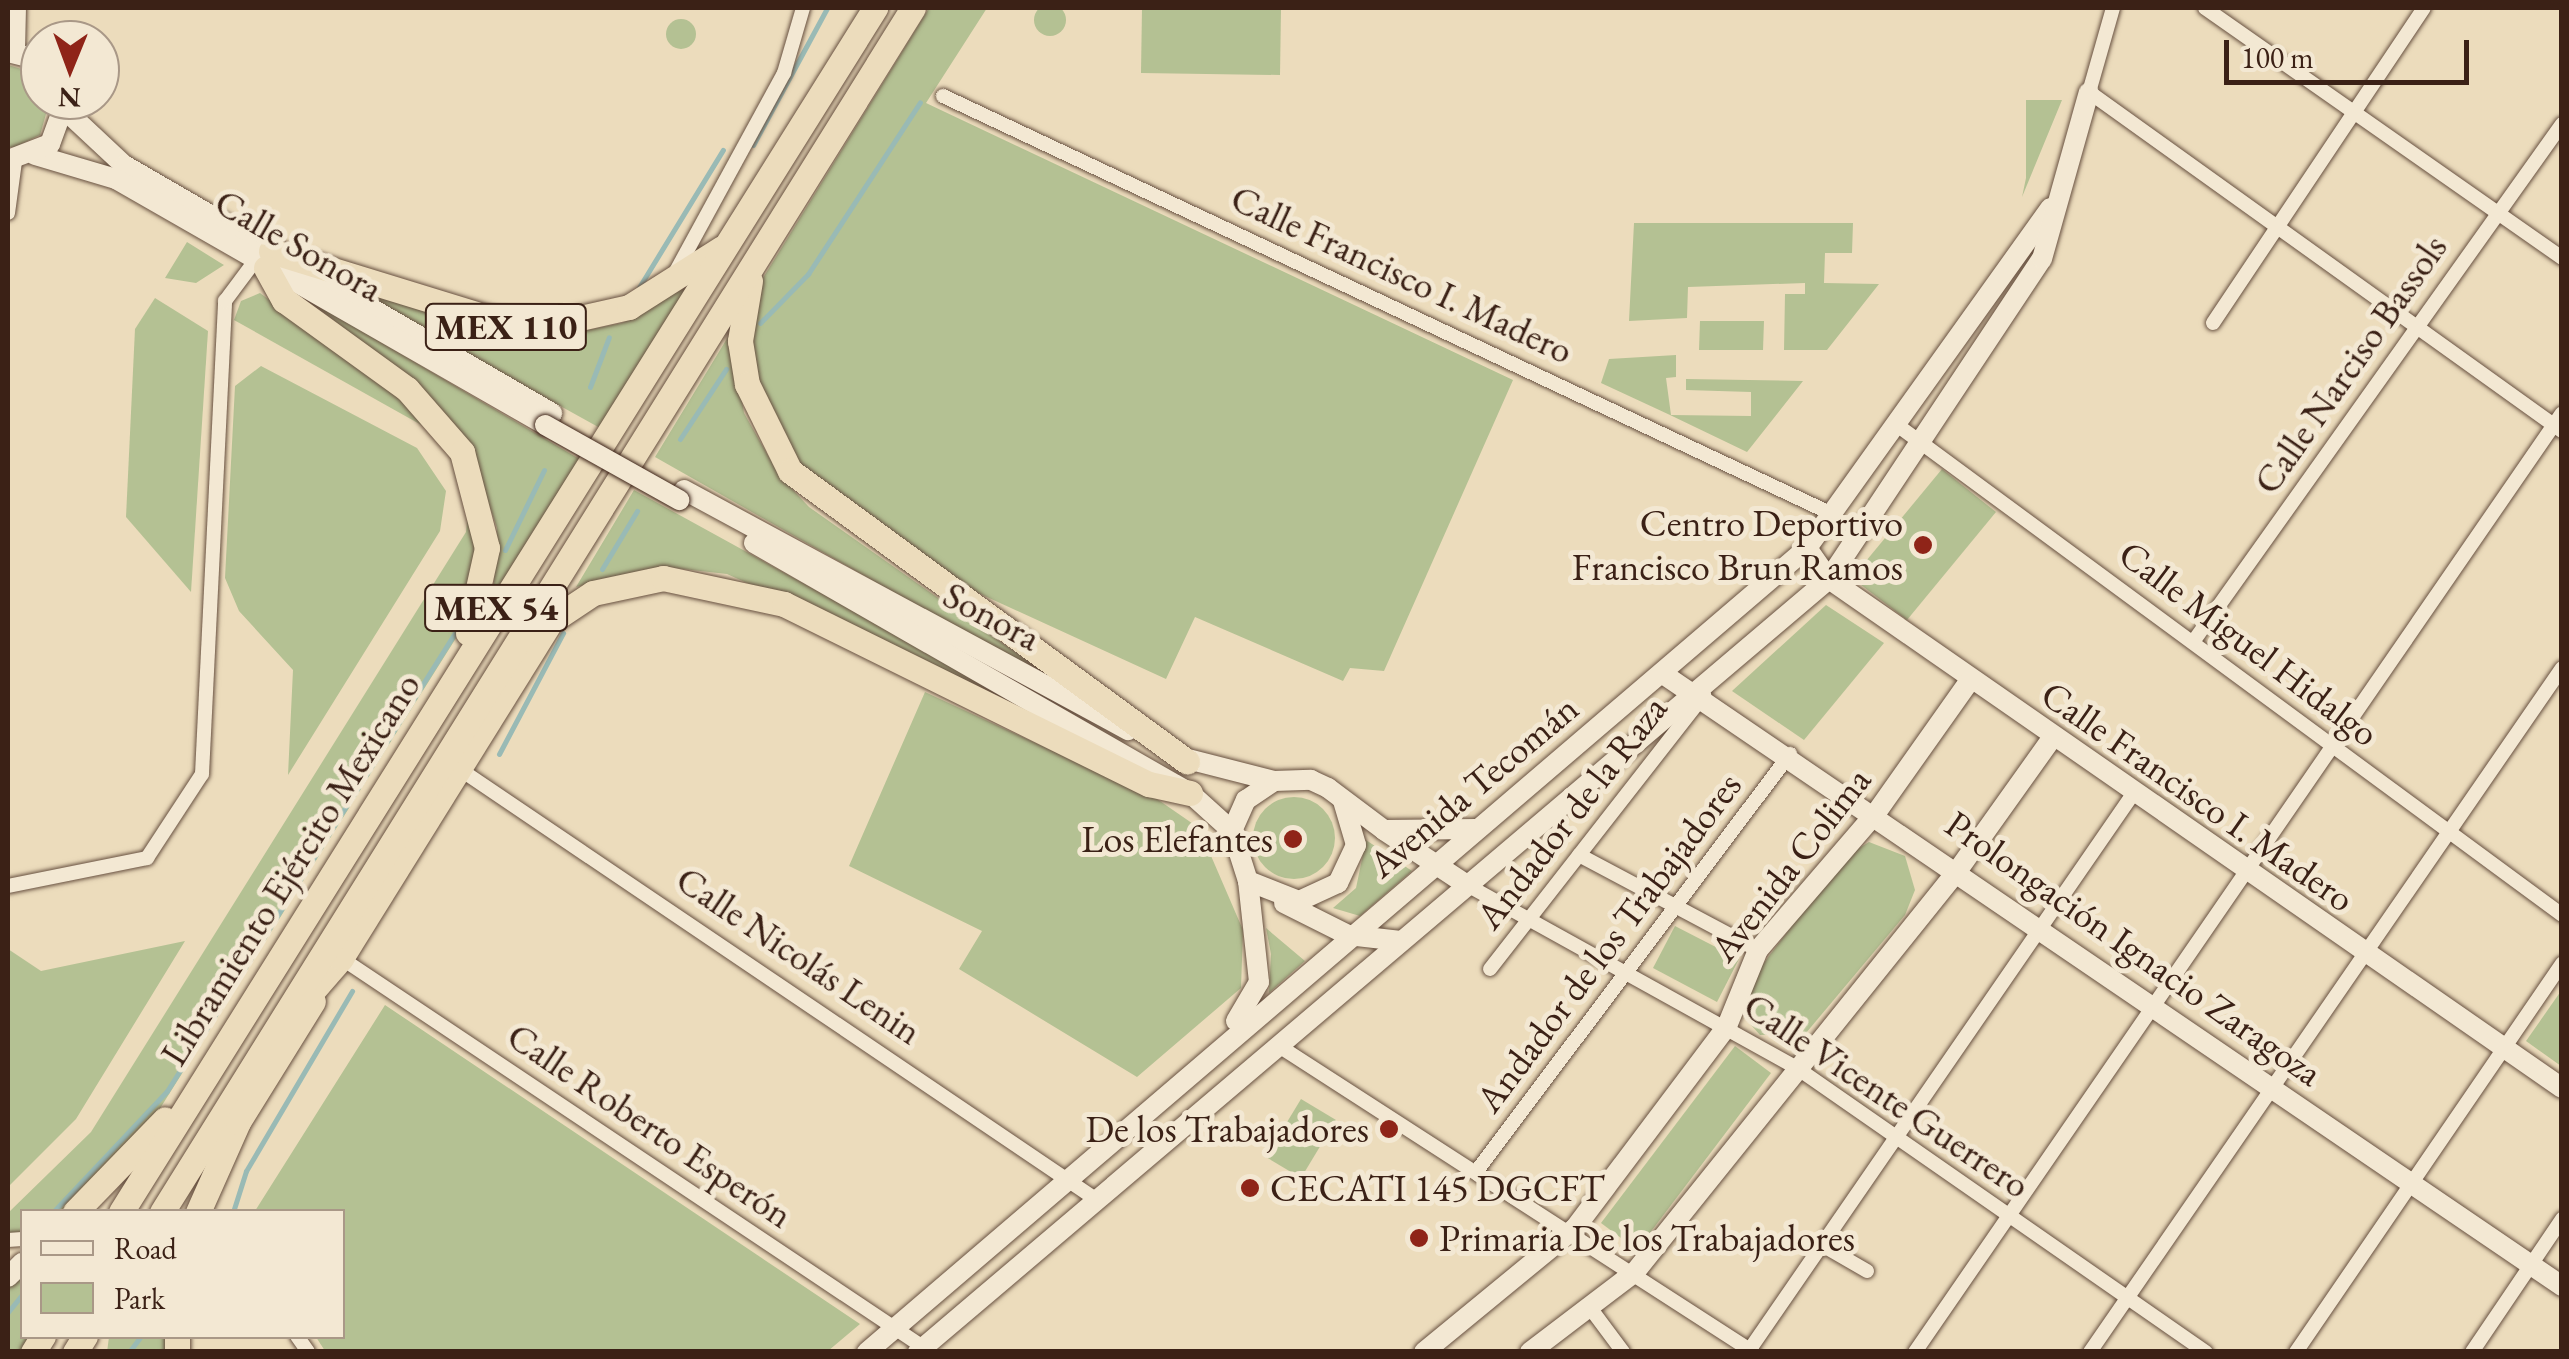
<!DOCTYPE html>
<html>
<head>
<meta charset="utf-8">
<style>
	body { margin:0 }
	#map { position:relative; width:2569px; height:1359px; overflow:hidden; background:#ecdcbc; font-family:"EB Garamond",serif }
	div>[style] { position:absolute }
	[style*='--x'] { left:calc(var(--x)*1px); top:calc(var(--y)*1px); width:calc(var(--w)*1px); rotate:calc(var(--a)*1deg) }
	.green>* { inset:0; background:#b4c193 }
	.round { border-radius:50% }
	.stream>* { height:5px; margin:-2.5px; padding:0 2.5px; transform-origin:2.5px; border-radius:2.5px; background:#99bab5 }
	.roads { filter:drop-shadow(0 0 2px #675040) drop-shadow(0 0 2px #675040) }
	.street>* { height:14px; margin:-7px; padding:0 7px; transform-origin:7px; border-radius:7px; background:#f3e8d3 }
	.secondary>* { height:20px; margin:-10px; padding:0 10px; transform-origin:10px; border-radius:10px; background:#f3e8d3 }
	.highway>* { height:25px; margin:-12.5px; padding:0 12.5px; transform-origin:12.5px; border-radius:12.5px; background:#ecdcbc }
	.bridges { filter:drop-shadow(0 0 2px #3b2116) drop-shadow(0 0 2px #3b2116) }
	.secondary-bridge>* { height:20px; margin:-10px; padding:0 10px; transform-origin:10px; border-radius:10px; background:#f3e8d3 }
	.dots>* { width:28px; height:28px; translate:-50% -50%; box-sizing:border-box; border:5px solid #f3e8d3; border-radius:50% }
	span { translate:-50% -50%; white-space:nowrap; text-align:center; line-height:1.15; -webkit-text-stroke:10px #f3e8d3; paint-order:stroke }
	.shield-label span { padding:2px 8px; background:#f3e8d3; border:2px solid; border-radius:8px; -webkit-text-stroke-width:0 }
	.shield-label { font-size:35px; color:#3b2116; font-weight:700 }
	.street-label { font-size:38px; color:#3b2116 }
	.poi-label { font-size:38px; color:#3b2116 }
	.right { translate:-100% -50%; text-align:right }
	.left { translate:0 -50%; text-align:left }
	.frame { position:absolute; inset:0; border:10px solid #3b2116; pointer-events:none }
	.legend { position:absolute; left:20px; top:1209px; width:325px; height:130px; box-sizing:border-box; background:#f3e8d3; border:2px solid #a99887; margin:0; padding:12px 18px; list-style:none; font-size:30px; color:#3b2116 }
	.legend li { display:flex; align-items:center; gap:20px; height:50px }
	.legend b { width:50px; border:2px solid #a99887 }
	.north { position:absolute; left:20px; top:20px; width:100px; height:100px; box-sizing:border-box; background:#f3e8d3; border:2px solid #a99887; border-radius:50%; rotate:181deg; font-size:28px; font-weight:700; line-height:40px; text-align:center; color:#3b2116 }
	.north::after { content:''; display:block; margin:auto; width:35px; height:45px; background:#8f2418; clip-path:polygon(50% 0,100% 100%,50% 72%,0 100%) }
	.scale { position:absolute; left:2224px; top:40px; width:245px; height:45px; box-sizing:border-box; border:5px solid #3b2116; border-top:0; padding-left:12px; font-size:30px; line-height:35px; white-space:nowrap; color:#3b2116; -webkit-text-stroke:8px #f3e8d3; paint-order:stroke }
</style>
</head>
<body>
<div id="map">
	<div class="green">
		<i class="round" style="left:1034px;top:4px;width:32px;height:32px"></i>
		<i style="clip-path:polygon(929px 8px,987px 8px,926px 103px,1513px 380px,1384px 671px,1350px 668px,1343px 681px,1195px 617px,1166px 679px,952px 581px,799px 468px,765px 412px,751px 355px,755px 291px)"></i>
		<i style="clip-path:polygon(1142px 8px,1281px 8px,1280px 75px,1141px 73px)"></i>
		<i class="round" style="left:666px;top:19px;width:30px;height:30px"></i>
		<i style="clip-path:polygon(8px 65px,35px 73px,40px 100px,50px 100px,40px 135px,15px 147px,8px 147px)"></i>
		<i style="clip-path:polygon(2026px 100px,2062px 100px,2022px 197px,2026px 178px)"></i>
		<i style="clip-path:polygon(1634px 223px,1853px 223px,1852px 253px,1825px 253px,1824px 283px,1879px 284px,1827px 350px,1784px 350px,1785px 294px,1805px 294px,1805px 283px,1688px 287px,1687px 318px,1629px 321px)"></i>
		<i style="clip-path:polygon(187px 242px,219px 262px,224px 265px,196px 283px,165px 278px)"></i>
		<i style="clip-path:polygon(310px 267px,480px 332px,539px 340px,622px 323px,688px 286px,600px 428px)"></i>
		<i style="clip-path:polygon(260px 293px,417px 410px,441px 436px,234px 320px,241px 301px)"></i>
		<i style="clip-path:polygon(304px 297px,581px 460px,493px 597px,497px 528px,466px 438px,425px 392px)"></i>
		<i style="clip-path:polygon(155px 298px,208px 331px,191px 592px,126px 517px,135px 329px)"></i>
		<i style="clip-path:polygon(1700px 321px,1764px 321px,1763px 350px,1699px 350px)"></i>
		<i style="clip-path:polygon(731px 332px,744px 413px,779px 475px,809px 507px,1083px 700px,655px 457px)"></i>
		<i style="clip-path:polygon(1676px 355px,1676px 377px,1666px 378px,1671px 415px,1751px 416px,1751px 392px,1686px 390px,1686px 379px,1803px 381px,1747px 452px,1670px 415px,1601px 383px,1609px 359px)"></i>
		<i style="clip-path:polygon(261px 366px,417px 448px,446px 491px,440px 531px,288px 775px,293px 670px,239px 611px,225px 578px,235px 386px)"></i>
		<i style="clip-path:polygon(1942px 469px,1996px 512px,1907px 620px,1852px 578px)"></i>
		<i style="clip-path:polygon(634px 490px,1059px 724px,727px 574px,665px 567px,576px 587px)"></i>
		<i style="clip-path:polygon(470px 494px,476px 564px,463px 627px,154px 1118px,61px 1211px,22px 1212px,22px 1234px,8px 1235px,8px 1213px,91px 1132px,466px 532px)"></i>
		<i style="clip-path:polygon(1826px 605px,1884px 643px,1804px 740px,1732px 691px)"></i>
		<i style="clip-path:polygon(925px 692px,1157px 799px,1199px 828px,1243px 930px,1241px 988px,1137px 1077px,959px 969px,982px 931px,849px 866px)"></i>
		<i class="round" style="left:1253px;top:797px;width:82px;height:82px"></i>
		<i style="clip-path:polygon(1366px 840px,1412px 871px,1360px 916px,1333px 908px,1356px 888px)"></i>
		<i style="clip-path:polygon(1869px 842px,1905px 856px,1915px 890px,1905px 915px,1806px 1033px,1760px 1035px,1744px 1017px,1745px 988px,1843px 858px)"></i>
		<i style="clip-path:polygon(1675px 926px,1739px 959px,1717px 1002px,1653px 968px)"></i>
		<i style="clip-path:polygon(1266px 928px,1305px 961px,1269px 993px,1271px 954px)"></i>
		<i style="clip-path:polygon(185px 941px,76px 1119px,8px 1187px,8px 949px,41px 971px)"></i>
		<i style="clip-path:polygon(2561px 991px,2562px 1066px,2561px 1066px,2526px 1041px)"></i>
		<i style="clip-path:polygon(385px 1005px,860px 1324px,828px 1351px,325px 1351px,316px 1337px,342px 1336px,342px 1212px,255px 1211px)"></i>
		<i style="clip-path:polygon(1735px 1046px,1771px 1073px,1637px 1250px,1601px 1223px)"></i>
		<i style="clip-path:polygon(1301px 1099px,1336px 1120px,1301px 1178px,1266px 1157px)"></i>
		<i style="clip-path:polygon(22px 1273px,22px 1336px,32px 1337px,23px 1351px,8px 1352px,8px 1288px)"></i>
		<i style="clip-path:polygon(109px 1337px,170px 1337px,170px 1351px,107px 1352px)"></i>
	</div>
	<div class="stream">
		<i style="--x:753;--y:145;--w:156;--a:-61.6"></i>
		<i style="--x:638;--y:289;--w:163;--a:-58.6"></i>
		<i style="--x:760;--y:323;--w:69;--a:-45.6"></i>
		<i style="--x:808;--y:274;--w:205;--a:-56.9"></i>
		<i style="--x:590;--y:387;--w:53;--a:-69.2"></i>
		<i style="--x:680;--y:439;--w:84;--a:-56.7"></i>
		<i style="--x:505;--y:550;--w:89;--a:-64"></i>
		<i style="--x:602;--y:569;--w:68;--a:-58.9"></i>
		<i style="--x:499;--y:754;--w:137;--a:-62.1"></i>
		<i style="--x:53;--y:1212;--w:166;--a:-46.7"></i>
		<i style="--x:167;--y:1091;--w:547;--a:-57.85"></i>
		<i style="--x:233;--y:1212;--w:43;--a:-72.4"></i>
		<i style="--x:246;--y:1171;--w:209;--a:-59.5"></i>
		<i style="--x:8;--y:1312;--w:22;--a:-51"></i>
		<i style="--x:129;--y:1352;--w:20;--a:-53"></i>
	</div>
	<div class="roads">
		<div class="street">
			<i style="--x:2113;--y:8;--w:87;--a:105.9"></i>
			<i style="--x:2089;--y:92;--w:582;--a:35.63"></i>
			<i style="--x:2205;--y:8;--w:436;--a:35"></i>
			<i style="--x:943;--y:96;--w:982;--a:25.18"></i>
			<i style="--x:8;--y:213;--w:52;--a:-82.3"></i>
			<i style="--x:675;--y:273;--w:228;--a:-61.4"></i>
			<i style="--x:784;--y:73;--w:68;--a:-73.7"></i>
			<i style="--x:2213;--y:323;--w:379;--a:-56.2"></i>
			<i style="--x:1897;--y:425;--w:826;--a:36.38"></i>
			<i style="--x:2193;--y:642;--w:636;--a:-54.54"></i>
			<i style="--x:461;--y:770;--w:768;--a:34.06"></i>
			<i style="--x:1579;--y:855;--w:203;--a:28"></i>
			<i style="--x:1467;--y:885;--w:377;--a:29"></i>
			<i style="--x:1797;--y:1068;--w:498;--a:34.8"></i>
			<i style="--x:8;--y:886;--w:142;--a:-11.4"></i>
			<i style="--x:147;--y:858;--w:100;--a:-56.8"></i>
			<i style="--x:202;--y:774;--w:474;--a:-87.2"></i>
			<i style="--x:225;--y:301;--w:59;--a:-53.3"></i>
			<i style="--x:341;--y:958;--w:700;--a:33.76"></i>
			<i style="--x:1490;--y:969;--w:348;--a:-52"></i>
			<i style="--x:1279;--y:1046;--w:564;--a:32.85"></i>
			<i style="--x:1479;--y:1168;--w:518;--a:-53.09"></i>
			<i style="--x:8;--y:1240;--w:14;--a:-4"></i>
			<i style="--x:1822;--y:1245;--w:52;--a:30"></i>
			<i style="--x:1591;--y:1309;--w:54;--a:53.3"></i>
			<i style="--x:297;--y:1336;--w:19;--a:55"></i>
			<i style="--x:1748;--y:1352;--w:678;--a:-55.4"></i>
			<i style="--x:1915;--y:1352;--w:1140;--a:-55.43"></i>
			<i style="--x:2090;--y:1352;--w:831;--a:-55.39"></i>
			<i style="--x:2296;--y:1352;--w:471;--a:-55.6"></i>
			<i style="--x:2472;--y:1352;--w:161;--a:-55.9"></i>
		</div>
		<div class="secondary">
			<i style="--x:15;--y:51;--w:43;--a:-88.7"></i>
			<i style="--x:8;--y:52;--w:33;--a:14"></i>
			<i style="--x:66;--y:111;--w:79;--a:43"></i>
			<i style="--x:124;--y:165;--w:495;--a:30.1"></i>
			<i style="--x:35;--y:155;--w:84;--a:16.5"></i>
			<i style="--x:116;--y:179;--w:495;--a:29.8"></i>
			<i style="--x:8;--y:160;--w:45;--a:-20.9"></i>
			<i style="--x:50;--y:144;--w:44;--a:-69.9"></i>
			<i style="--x:684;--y:490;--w:505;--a:28.39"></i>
			<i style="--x:754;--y:543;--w:503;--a:29.83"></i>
			<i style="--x:1190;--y:793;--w:57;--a:42.1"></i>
			<i style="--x:1807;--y:548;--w:38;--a:55"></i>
			<i style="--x:1829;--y:579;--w:892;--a:34.78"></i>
			<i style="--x:1663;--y:674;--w:1088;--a:34.25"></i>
			<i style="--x:1176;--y:756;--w:101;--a:14.3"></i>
			<i style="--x:1343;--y:801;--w:46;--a:73.5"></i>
			<i style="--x:1356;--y:845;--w:42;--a:115.3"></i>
			<i style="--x:1338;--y:883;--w:43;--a:155.2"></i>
			<i style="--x:1299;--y:901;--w:55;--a:-158.6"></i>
			<i style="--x:1248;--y:881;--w:52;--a:-107.7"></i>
			<i style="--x:1232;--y:831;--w:34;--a:-66"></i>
			<i style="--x:1246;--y:800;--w:34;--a:-34"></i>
			<i style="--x:1274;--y:781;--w:37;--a:-2"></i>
			<i style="--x:1311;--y:780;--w:19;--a:25"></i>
			<i style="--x:1328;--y:788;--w:70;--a:36.9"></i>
			<i style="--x:1384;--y:830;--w:92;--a:-0.6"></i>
			<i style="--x:1385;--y:831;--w:98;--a:33.4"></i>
			<i style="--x:1284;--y:903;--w:72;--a:26.6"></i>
			<i style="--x:1348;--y:935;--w:53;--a:6.5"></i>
			<i style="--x:1236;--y:1021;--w:45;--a:-59.5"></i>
			<i style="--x:1259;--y:982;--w:102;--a:-96.2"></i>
			<i style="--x:8;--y:1277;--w:20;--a:-45"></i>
			<i style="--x:867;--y:1352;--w:1237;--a:-40.54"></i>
			<i style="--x:1807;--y:548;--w:418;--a:-54.4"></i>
			<i style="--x:918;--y:1352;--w:1195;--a:-40.32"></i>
			<i style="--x:1829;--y:579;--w:384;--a:-56.4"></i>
			<i style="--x:2042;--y:259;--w:173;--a:-74.3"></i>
			<i style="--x:1424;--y:1352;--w:195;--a:-39.4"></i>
			<i style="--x:1575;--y:1228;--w:253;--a:-53"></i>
			<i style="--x:1727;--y:1026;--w:82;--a:-67.8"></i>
			<i style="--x:1758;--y:950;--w:181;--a:-49.3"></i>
			<i style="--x:1876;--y:813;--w:164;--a:-54.7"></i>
			<i style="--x:1530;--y:1352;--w:132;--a:-37.3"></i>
			<i style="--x:1635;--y:1272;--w:516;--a:-51.22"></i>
			<i style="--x:1958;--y:870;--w:163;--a:-54.5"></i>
		</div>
		<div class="highway">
			<i style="--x:271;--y:251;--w:268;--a:17.1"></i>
			<i style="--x:527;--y:330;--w:105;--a:-12.7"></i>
			<i style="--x:629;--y:307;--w:110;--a:-32.4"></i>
			<i style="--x:266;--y:268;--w:37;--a:61"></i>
			<i style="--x:284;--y:300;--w:152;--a:35.9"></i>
			<i style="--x:407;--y:389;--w:84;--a:48.9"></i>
			<i style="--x:462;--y:452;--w:99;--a:75.4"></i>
			<i style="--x:487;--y:548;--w:87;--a:102.6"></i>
			<i style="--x:750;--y:281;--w:61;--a:99.5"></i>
			<i style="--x:740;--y:341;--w:44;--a:80.8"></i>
			<i style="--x:747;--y:384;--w:97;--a:63.7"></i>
			<i style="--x:790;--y:471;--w:492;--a:36.2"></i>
			<i style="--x:295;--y:1011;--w:70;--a:-49"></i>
			<i style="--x:341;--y:958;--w:397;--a:-58.1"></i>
			<i style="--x:551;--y:621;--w:50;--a:-33.7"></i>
			<i style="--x:593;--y:593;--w:72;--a:-12.1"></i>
			<i style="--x:663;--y:578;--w:124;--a:12.1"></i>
			<i style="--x:784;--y:604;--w:407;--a:26.3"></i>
			<i style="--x:1149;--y:784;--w:42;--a:12.4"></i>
			<i style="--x:75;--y:1212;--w:129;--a:-45.9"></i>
			<i style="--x:121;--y:1212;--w:1421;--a:-57.94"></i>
			<i style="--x:162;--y:1212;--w:1419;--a:-58.05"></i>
			<i style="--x:198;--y:1212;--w:98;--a:-66"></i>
			<i style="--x:238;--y:1122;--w:142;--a:-58.2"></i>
			<i style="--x:177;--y:1336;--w:16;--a:90"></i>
			<i style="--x:33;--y:1352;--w:19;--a:-58"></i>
			<i style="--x:75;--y:1352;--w:19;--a:-58"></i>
		</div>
	</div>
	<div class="bridges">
		<div class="secondary-bridge">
			<i style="--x:545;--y:425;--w:154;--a:29.2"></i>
		</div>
	</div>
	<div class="dots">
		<i style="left:1923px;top:545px;background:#8f2418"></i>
		<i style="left:1293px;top:839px;background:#8f2418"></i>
		<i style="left:1389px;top:1129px;background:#8f2418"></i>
		<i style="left:1250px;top:1188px;background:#8f2418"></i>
		<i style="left:1419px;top:1238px;background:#8f2418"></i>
	</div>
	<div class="shield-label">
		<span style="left:506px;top:327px">MEX 110</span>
		<span style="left:496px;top:608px">MEX 54</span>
	</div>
	<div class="street-label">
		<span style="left:299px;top:245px;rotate:30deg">Calle Sonora</span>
		<span style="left:1402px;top:274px;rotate:25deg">Calle Francisco I. Madero</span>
		<span style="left:2350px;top:364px;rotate:-55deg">Calle Narciso Bassols</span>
		<span style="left:992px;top:616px;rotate:28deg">Sonora</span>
		<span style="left:2249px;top:643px;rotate:37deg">Calle Miguel Hidalgo</span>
		<span style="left:1473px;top:786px;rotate:-40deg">Avenida Tecomán</span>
		<span style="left:2198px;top:796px;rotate:35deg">Calle Francisco I. Madero</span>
		<span style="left:1571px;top:812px;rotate:-52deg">Andador de la Raza</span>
		<span style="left:1790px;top:864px;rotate:-52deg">Avenida Colima</span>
		<span style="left:290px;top:869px;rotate:-58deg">Libramiento Ejército Mexicano</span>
		<span style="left:1608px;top:942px;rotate:-53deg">Andador de los Trabajadores</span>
		<span style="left:2134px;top:948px;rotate:35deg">Prolongación Ignacio Zaragoza</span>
		<span style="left:799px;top:955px;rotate:34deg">Calle Nicolás Lenin</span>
		<span style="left:1887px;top:1095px;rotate:34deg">Calle Vicente Guerrero</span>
		<span style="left:650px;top:1125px;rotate:34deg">Calle Roberto Esperón</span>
	</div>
	<div class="poi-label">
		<span class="right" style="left:1903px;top:545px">Centro Deportivo<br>Francisco Brun Ramos</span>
		<span class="right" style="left:1273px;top:839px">Los Elefantes</span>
		<span class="right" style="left:1369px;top:1129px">De los Trabajadores</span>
		<span class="left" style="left:1270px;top:1188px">CECATI 145 DGCFT</span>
		<span class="left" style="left:1439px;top:1238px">Primaria De los Trabajadores</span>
	</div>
	<div class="frame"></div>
	<ul class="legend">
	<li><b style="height:12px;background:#f3e8d3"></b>Road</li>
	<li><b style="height:28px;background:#b4c193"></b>Park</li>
	</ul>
	<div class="north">N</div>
	<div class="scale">100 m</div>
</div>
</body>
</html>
